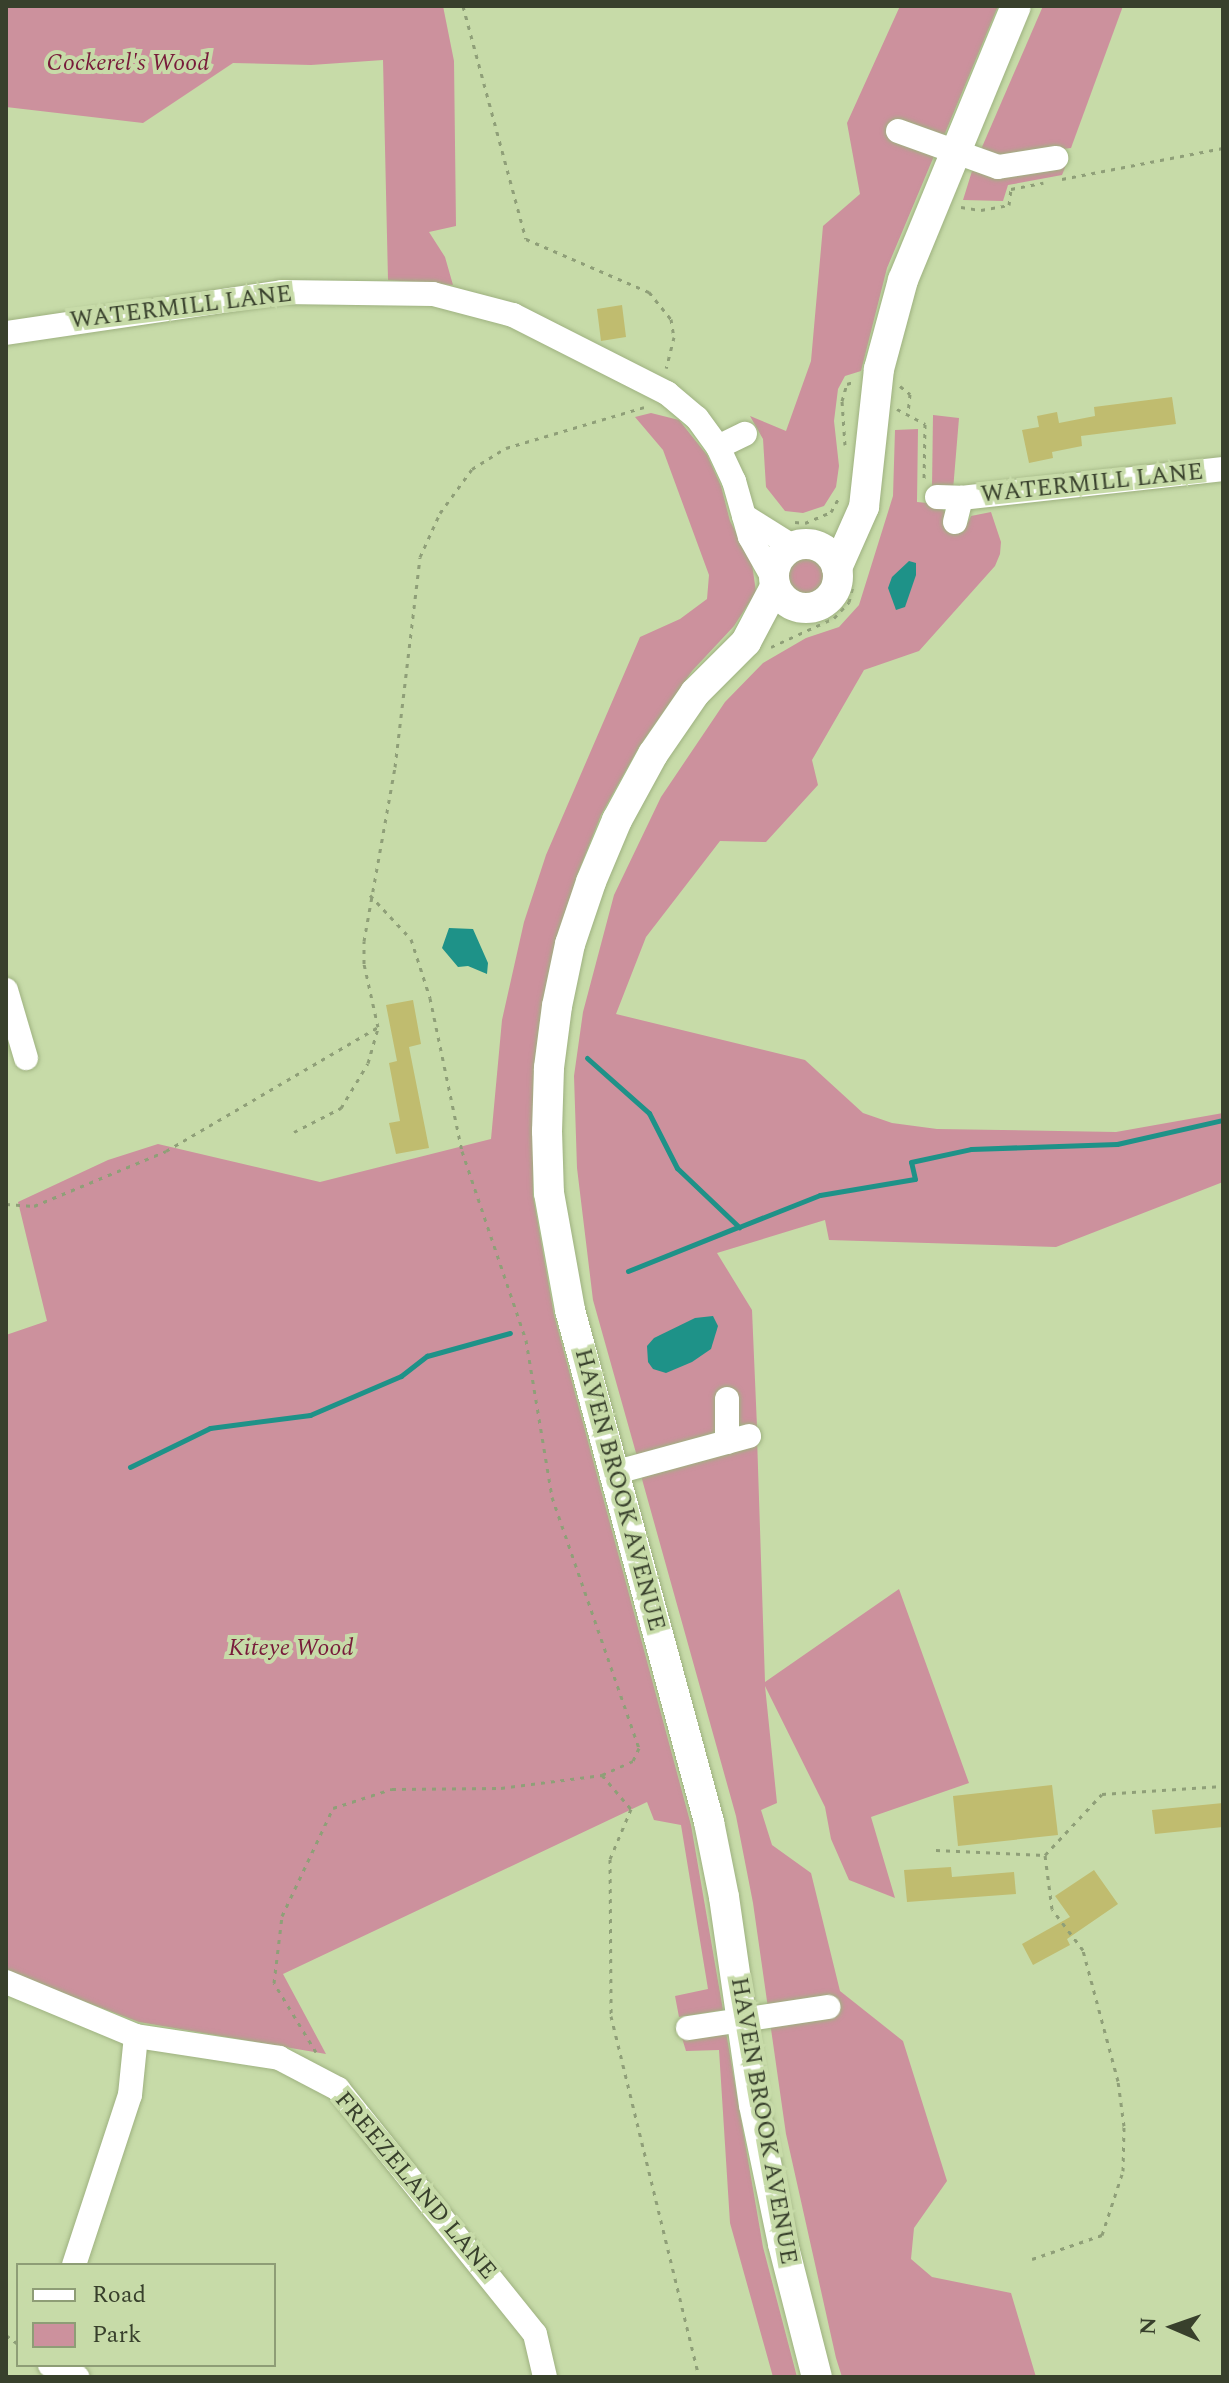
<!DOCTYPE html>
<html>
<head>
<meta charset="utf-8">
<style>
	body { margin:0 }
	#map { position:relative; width:1229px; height:2383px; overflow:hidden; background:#c7dba8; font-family:Spectral,serif }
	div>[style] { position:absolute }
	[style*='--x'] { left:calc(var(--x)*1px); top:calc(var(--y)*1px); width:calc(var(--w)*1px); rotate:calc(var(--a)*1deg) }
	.green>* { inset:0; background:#cc919d }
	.round { border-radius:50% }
	.water>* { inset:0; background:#1e9288 }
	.stream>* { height:5px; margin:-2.5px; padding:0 2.5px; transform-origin:2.5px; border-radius:2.5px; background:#1e9288 }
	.building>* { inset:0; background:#c0bc6f }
	.path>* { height:3px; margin-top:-1.5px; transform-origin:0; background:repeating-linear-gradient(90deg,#8f9f78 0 4px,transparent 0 10px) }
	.roads { filter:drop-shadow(0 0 2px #9eb180) drop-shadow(0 0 2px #9eb180) }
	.minor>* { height:24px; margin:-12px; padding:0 12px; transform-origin:12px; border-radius:12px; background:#fff }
	.major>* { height:30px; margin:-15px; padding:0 15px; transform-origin:15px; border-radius:15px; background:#fff }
	.major>.ring { margin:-15px; padding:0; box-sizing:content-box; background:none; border:30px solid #fff; border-radius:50% }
	span { translate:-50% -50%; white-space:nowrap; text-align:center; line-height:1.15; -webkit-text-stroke:8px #c7dba8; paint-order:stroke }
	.park-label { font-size:24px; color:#781b3a; font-style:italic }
	.street-label { font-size:24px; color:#38402c }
	.frame { position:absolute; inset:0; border:8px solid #38402c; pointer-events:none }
	.legend { position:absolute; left:16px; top:2263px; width:260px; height:104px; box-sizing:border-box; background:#c7dba8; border:2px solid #8e9d76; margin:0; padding:10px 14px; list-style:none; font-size:24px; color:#38402c }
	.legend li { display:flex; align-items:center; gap:16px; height:40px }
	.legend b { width:40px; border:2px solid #8e9d76 }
	.north { position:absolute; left:1133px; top:2287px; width:80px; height:80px; -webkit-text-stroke:6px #c7dba8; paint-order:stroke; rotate:272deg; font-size:22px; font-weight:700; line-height:32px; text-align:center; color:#38402c }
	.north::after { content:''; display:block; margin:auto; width:28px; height:36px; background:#38402c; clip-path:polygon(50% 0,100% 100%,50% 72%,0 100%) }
</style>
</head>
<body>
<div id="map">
	<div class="green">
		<i style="clip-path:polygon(6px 6px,443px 6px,454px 61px,456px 226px,429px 232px,445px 257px,453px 285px,388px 280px,383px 60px,311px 65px,233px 63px,143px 123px,6px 107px)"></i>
		<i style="clip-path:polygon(900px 6px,998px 6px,943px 138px,896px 119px,888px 135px,934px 156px,887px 268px,861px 371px,845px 376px,838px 389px,834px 421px,839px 466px,836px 487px,824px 506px,803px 513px,785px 511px,766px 487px,763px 439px,750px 416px,786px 431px,811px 361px,823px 226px,860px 194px,847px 123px)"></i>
		<i style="clip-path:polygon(1043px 6px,1123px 6px,1071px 148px,1000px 157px,979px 154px)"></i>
		<i style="clip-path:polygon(1066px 165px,1062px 175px,1008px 185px,1003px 201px,963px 200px,972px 171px,999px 175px)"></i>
		<i style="clip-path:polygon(651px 413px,679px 420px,707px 455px,721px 486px,730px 521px,752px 564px,756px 592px,734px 626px,692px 671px,639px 747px,601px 815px,576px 878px,542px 1005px,534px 1071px,533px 1195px,554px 1315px,691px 1825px,723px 2010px,679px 2017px,675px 1996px,708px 1989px,681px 1825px,654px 1820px,647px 1802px,283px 1974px,326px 2054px,139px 2022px,6px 1972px,6px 1335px,47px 1321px,18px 1202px,108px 1160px,158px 1144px,320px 1182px,491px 1139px,502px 1020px,524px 922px,546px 855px,640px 637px,680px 619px,707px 599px,709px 575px,663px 450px,635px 417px)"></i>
		<i style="clip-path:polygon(933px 415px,959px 418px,953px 490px,932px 488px)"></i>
		<i style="clip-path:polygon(918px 429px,917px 502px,938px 504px,946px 513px,944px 526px,963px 532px,971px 516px,991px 512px,1001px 542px,1000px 554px,995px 566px,919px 651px,864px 670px,812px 760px,818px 785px,766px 842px,720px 841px,646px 937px,616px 1014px,805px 1060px,863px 1113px,892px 1123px,937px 1129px,1116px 1132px,1223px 1113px,1223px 1182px,1056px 1247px,829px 1240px,825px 1220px,717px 1253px,752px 1310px,757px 1427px,716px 1435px,638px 1460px,593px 1300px,577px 1168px,574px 1076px,583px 1012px,614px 895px,661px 797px,725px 702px,763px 663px,806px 638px,839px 627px,859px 605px,893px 496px,895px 430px)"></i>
		<i class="round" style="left:782px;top:552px;width:48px;height:48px"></i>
		<i style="clip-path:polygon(757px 1437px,765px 1682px,899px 1589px,969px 1783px,871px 1817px,895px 1898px,849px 1880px,831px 1839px,825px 1807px,765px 1686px,777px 1803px,761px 1810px,772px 1845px,811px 1873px,840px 1991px,903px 2041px,947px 2181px,914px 2228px,911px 2259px,932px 2277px,1011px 2293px,1036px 2377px,842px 2377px,836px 2358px,786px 2134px,753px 1903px,736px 1816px,640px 1472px)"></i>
		<i style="clip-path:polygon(726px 2032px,763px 2247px,797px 2377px,773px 2377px,730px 2223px,719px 2050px,686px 2051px,682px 2038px)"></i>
	</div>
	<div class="water">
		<i style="clip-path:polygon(909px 561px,916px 563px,916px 575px,905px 607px,896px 610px,888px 588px,892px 577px)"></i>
		<i style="clip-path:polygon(449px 928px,473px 929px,488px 963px,487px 974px,468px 966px,458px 967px,442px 948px)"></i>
		<i style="clip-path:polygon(713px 1316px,718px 1326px,711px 1349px,692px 1362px,666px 1373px,653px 1369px,648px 1362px,647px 1346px,654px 1338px,695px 1318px)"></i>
	</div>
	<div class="stream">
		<i style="--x:587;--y:1058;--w:83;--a:41.6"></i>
		<i style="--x:649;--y:1113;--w:62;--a:63"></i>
		<i style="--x:677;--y:1168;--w:86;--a:43.6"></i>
		<i style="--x:739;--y:1227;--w:87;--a:-21.6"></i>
		<i style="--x:820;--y:1195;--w:96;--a:-9.6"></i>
		<i style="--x:915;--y:1179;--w:17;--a:-103"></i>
		<i style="--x:911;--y:1162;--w:61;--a:-12.2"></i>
		<i style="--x:971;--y:1149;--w:146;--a:-2"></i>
		<i style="--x:1117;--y:1144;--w:109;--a:-12.8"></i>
		<i style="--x:628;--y:1271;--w:118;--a:-21.8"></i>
		<i style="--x:130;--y:1467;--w:89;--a:-26"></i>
		<i style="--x:210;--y:1428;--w:101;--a:-7.4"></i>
		<i style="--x:310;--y:1415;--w:99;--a:-23.2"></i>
		<i style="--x:401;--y:1376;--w:33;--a:-38"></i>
		<i style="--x:427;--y:1356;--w:86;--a:-15.5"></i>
	</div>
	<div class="building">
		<i style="clip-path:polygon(622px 305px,626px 337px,601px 341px,597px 309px)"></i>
		<i style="clip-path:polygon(1172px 397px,1176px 424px,1081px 436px,1082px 446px,1052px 452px,1053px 458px,1029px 463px,1022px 430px,1039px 427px,1037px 416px,1057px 412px,1059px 423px,1095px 416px,1094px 407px)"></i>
		<i style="clip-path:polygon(413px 1000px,421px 1044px,409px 1047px,429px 1148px,396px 1154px,389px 1123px,400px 1121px,389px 1063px,397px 1061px,386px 1005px)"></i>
		<i style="clip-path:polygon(1052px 1785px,1058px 1835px,958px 1846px,953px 1796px)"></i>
		<i style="clip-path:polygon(1223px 1803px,1223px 1827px,1155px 1834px,1152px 1810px)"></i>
		<i style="clip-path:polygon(951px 1867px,952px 1877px,1014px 1872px,1016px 1894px,907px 1902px,904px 1870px)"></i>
		<i style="clip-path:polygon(1094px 1870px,1118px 1904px,1067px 1939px,1070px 1945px,1033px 1965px,1022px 1944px,1070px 1917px,1055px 1896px)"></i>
	</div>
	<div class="path">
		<i style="--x:463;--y:6;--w:241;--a:74.9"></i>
		<i style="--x:526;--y:239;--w:134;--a:23.3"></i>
		<i style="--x:649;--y:292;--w:35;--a:51"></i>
		<i style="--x:671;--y:319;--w:18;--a:81"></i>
		<i style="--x:674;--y:337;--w:32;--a:104"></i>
		<i style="--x:1062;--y:179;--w:164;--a:-10.9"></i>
		<i style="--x:961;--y:207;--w:20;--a:9"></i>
		<i style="--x:981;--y:210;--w:28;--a:-10"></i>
		<i style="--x:1009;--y:205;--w:16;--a:-83"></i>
		<i style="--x:1011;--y:189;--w:33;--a:-11"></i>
		<i style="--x:900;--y:386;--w:13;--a:39"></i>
		<i style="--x:910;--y:394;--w:18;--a:96"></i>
		<i style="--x:897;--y:409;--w:32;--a:28"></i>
		<i style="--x:925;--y:424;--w:56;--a:91"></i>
		<i style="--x:845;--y:445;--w:44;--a:-93.9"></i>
		<i style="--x:842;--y:401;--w:18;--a:-74"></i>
		<i style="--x:847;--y:384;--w:6;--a:-18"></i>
		<i style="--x:795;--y:522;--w:10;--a:6"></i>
		<i style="--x:805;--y:523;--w:28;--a:-23"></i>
		<i style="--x:831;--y:512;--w:18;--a:-61"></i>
		<i style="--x:771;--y:647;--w:69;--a:-24.7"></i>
		<i style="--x:834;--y:618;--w:22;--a:-47"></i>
		<i style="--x:849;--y:602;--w:16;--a:-76"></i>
		<i style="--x:370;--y:895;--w:60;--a:47"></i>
		<i style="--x:411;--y:939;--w:62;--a:72.1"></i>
		<i style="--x:430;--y:998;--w:156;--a:78.2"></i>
		<i style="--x:462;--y:1151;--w:200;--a:71.3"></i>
		<i style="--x:526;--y:1340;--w:159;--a:80.6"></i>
		<i style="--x:552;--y:1497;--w:266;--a:70.9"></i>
		<i style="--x:639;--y:1748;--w:14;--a:115"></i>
		<i style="--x:633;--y:1761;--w:34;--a:156"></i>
		<i style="--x:602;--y:1775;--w:45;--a:49.5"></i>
		<i style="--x:631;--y:1809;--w:54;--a:112.8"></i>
		<i style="--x:610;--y:1859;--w:157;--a:89.6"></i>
		<i style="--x:611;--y:2016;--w:372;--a:76.3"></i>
		<i style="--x:294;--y:1132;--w:53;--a:-27.1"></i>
		<i style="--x:341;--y:1108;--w:52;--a:-59"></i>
		<i style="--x:368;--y:1063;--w:37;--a:-74"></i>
		<i style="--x:378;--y:1027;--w:65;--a:-102.5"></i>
		<i style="--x:364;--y:964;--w:23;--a:-90"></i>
		<i style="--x:364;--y:941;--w:177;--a:-79.9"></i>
		<i style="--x:395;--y:767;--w:211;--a:-83.2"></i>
		<i style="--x:420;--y:557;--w:48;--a:-65.6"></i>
		<i style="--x:440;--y:513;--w:54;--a:-54"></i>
		<i style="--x:472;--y:469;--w:40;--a:-32"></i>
		<i style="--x:506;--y:448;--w:144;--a:-16.5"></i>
		<i style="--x:6;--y:1204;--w:28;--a:4"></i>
		<i style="--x:34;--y:1206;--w:143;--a:-22.6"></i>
		<i style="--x:166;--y:1151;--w:246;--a:-30.3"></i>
		<i style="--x:936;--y:1850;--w:109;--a:2.6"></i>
		<i style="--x:1045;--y:1855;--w:83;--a:-46.9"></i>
		<i style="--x:1102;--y:1794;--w:121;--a:-3.8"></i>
		<i style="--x:316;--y:2052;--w:81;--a:-121.3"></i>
		<i style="--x:274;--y:1983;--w:67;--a:-83.2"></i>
		<i style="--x:282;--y:1916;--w:119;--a:-64.7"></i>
		<i style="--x:333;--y:1808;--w:62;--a:-17.9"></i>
		<i style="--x:392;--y:1789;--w:109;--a:-0.5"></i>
		<i style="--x:501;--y:1788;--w:102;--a:-7.3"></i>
		<i style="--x:1032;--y:2259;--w:74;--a:-18.9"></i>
		<i style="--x:1102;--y:2235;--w:67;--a:-71.8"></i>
		<i style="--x:1123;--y:2171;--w:45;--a:-88.7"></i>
		<i style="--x:1124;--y:2126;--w:45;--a:-97.6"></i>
		<i style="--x:1118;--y:2081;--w:136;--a:-105"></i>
		<i style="--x:1083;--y:1950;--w:51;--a:-127.1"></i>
		<i style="--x:1052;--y:1909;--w:54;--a:-97.4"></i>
		<i style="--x:6;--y:2335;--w:15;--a:37"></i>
	</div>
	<div class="roads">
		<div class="minor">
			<i style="--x:898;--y:131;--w:106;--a:19.8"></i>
			<i style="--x:998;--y:167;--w:59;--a:-8.8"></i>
			<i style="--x:6;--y:333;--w:279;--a:-8.4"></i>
			<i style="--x:282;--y:292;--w:151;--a:0.8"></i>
			<i style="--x:433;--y:294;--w:83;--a:14.7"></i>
			<i style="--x:513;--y:315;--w:173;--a:26.9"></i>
			<i style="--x:667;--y:393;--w:39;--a:40"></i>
			<i style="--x:697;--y:418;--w:36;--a:54"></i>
			<i style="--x:718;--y:447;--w:38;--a:65"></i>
			<i style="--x:734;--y:481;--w:58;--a:74.1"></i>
			<i style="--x:750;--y:537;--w:47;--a:60.7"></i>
			<i style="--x:718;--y:447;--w:30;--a:-26"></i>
			<i style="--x:937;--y:497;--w:24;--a:2"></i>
			<i style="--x:961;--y:498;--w:264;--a:-6.3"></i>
			<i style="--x:744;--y:516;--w:57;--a:32"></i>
			<i style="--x:955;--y:522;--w:25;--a:-76"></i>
			<i style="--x:6;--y:990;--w:71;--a:73.6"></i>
			<i style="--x:727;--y:1399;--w:43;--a:90"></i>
			<i style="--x:613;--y:1473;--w:141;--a:-15.2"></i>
			<i style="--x:6;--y:1982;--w:141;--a:22.6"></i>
			<i style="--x:136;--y:2036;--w:145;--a:8.7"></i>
			<i style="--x:279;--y:2058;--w:67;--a:27.7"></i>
			<i style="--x:338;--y:2089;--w:314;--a:51.2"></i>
			<i style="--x:535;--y:2334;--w:44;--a:76.9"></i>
			<i style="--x:688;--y:2028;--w:142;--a:-8.5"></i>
			<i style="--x:74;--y:2265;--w:179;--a:-71.8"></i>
			<i style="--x:130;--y:2095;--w:59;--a:-84.2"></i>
			<i style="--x:50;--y:2365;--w:30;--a:24"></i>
		</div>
		<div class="major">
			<i class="ring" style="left:774px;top:544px;width:34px;height:34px"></i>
			<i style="--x:837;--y:568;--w:67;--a:-66.1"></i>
			<i style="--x:864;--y:507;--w:139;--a:-83.8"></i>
			<i style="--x:879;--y:369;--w:92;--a:-74.9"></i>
			<i style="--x:903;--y:280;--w:296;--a:-67.6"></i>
			<i style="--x:775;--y:587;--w:62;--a:117.8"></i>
			<i style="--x:746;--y:642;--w:72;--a:135"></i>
			<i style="--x:695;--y:693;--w:74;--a:124.5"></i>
			<i style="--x:653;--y:754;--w:75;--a:118.6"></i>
			<i style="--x:617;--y:820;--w:67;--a:112.8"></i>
			<i style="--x:591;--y:882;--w:65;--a:108.7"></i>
			<i style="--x:570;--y:944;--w:63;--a:101.8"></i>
			<i style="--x:557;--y:1006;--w:63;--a:97.4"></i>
			<i style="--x:549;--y:1068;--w:63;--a:91.8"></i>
			<i style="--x:547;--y:1131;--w:62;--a:88.2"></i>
			<i style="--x:549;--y:1193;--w:119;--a:79.8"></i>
			<i style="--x:570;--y:1310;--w:531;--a:74.81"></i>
			<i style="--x:709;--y:1822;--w:76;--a:78.7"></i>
			<i style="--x:724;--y:1897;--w:210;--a:81.8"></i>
			<i style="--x:754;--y:2105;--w:142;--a:78.2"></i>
			<i style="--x:783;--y:2244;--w:137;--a:75.7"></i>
		</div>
	</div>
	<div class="park-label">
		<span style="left:128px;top:64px">Cockerel's Wood</span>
		<span style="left:291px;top:1649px">Kiteye Wood</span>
	</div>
	<div class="street-label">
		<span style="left:181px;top:308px;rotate:-7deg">WATERMILL LANE</span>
		<span style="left:1092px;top:484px;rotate:-6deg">WATERMILL LANE</span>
		<span style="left:619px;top:1490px;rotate:75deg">HAVEN BROOK AVENUE</span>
		<span style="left:763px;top:2121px;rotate:80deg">HAVEN BROOK AVENUE</span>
		<span style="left:415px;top:2186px;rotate:50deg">FREEZELAND LANE</span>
	</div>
	<div class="frame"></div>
	<ul class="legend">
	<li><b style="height:10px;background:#fff"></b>Road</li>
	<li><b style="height:22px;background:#cc919d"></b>Park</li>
	</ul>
	<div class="north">N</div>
</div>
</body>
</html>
